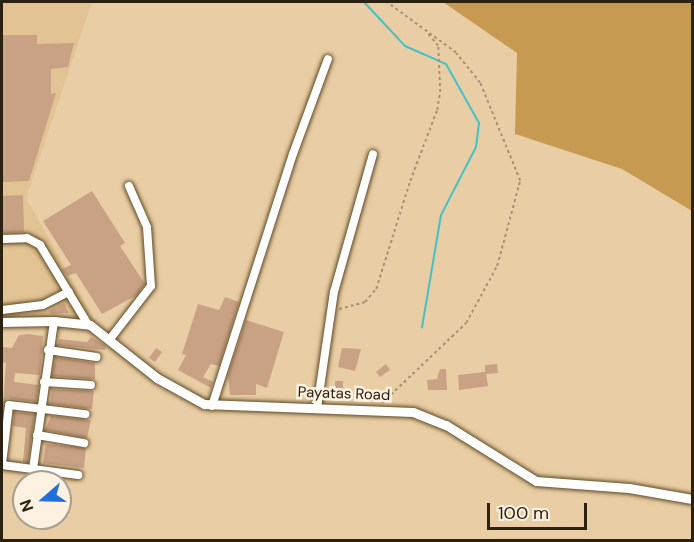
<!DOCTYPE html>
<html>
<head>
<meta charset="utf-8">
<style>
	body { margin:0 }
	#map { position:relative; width:694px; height:542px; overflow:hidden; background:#e9cea5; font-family:"DM Sans",sans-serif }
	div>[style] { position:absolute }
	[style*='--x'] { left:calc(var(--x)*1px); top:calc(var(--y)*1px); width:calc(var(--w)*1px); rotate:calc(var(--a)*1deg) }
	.built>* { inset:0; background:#e2c393 }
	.green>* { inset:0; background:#c79a51 }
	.stream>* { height:2px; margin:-1px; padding:0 1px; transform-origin:1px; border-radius:1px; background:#45c1c5 }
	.building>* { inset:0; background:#c9a184 }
	.path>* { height:1.5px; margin-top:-0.75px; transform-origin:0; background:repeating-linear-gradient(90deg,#a69171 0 3px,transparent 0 6px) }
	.roads { filter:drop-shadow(0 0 2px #604924) drop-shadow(0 0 2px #604924) }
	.minor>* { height:8px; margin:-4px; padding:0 4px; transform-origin:4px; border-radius:4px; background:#fff }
	.major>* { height:9px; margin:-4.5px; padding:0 4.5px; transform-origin:4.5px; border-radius:4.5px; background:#fff }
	span { translate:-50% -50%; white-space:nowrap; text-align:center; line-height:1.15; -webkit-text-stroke:5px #fdf2e1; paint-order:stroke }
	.street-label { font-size:15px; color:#2b2111 }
	.frame { position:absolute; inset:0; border:3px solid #2b2111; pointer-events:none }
	.north { position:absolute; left:12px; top:470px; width:60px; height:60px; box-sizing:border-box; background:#fdf2e1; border:2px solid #a99e8e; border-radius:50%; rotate:250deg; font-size:16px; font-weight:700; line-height:24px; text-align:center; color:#2b2111 }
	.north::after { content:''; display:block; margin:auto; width:21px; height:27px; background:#216fda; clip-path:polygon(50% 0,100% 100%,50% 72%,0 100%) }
	.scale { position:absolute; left:487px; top:503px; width:100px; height:27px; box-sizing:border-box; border:3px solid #2b2111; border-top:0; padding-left:8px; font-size:18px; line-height:21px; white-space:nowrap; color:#2b2111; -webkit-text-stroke:4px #fdf2e1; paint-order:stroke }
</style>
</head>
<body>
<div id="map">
	<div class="built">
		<i style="clip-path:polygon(2px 2px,92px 2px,26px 198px,96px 322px,2px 318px)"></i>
	</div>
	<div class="green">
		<i style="clip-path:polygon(443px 2px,692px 2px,692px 211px,622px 169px,515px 134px,517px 53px)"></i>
	</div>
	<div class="stream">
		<i style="--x:364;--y:2;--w:60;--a:47"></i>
		<i style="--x:405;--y:46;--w:45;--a:23.7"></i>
		<i style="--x:446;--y:64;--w:68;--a:60.8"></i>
		<i style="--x:479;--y:123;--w:24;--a:97"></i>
		<i style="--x:476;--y:147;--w:76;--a:117.2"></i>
		<i style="--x:441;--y:215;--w:114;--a:99.6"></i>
	</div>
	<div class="building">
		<i style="clip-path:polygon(2px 35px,37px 35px,37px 44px,74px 43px,68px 67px,51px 69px,51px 94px,56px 93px,29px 181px,2px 182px)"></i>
		<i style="clip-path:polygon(92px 191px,125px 243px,120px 246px,145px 284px,137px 295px,102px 314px,76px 273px,67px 276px,62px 269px,71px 265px,43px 221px)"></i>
		<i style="clip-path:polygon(23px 195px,24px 232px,2px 233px,2px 196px)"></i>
		<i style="clip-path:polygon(225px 297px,239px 302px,219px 366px,211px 364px,203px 377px,213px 382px,211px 388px,178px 370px,186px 355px,182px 354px,198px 304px,219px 310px)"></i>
		<i style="clip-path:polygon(64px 303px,69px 313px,51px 314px,49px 311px)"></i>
		<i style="clip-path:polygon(246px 320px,284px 332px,267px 388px,256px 384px,256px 395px,230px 395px,228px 375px)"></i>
		<i style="clip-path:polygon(28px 334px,43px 336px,40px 375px,15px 373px,14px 382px,39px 385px,36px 402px,7px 398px,2px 417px,6px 363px,2px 362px,2px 347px,12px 348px,19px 335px)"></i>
		<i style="clip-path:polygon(91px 337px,106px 346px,105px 350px,58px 345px,59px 339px,87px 342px)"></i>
		<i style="clip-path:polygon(156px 348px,162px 352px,155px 362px,149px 358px)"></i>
		<i style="clip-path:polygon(342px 348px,361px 349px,355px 371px,338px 367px)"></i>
		<i style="clip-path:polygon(55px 357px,95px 363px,95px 379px,52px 376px)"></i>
		<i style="clip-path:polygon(386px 364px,390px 370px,380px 377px,376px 372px)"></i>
		<i style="clip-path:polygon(497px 364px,498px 373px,486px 374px,488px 386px,459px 390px,458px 375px,485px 372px,485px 365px)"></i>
		<i style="clip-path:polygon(440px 369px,446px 369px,447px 390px,428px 390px,427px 380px,437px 379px)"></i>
		<i style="clip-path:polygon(335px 381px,343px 381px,343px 390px,335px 390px)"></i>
		<i style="clip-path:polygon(52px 389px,94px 391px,92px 409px,50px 404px)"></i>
		<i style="clip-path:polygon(14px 412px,35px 414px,28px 462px,23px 462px,26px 428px,13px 426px)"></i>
		<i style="clip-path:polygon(51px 416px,91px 420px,87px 438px,45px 430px)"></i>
		<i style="clip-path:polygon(46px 444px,86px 448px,84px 468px,43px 463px)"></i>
	</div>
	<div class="path">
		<i style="--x:339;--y:309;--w:27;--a:-15"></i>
		<i style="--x:365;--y:302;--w:17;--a:-50"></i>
		<i style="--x:376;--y:289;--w:113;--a:-72.5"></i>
		<i style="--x:410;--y:181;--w:76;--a:-69.2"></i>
		<i style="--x:437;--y:110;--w:18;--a:-81"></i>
		<i style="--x:440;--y:92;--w:46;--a:-92.5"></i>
		<i style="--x:438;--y:46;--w:16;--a:-130"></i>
		<i style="--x:382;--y:403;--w:116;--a:-43.6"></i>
		<i style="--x:466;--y:323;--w:65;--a:-61.5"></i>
		<i style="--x:497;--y:266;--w:88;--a:-74.9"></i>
		<i style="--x:520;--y:181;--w:106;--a:-112.2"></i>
		<i style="--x:480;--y:83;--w:38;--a:-129"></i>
		<i style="--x:456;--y:53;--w:87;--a:-143.9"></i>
	</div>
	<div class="roads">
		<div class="minor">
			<i style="--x:2;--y:239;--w:25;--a:-2"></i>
			<i style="--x:27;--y:238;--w:15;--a:28"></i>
			<i style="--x:40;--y:245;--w:91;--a:58.9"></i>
			<i style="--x:2;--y:310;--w:41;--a:-7"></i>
			<i style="--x:43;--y:305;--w:29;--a:-27"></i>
			<i style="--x:110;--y:339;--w:67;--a:-52.3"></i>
			<i style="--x:151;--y:286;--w:59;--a:-93.9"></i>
			<i style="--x:147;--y:227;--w:45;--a:-113.7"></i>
			<i style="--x:48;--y:350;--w:49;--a:8.3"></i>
			<i style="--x:44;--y:382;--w:47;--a:3.7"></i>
			<i style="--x:212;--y:406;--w:265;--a:-72.2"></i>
			<i style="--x:293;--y:154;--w:101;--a:-69.8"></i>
			<i style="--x:317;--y:408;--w:117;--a:-81.7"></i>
			<i style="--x:334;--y:292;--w:143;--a:-74.2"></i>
			<i style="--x:37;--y:435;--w:48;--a:9.7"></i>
			<i style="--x:2;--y:464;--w:59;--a:-83.2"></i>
			<i style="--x:9;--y:405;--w:77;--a:6.8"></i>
			<i style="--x:2;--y:465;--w:77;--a:7.5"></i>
			<i style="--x:33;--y:469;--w:149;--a:-81.9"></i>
		</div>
		<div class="major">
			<i style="--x:2;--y:322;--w:52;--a:-1.1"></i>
			<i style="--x:54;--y:321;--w:36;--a:6"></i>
			<i style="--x:90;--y:325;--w:85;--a:38.3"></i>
			<i style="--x:157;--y:378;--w:54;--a:29"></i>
			<i style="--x:204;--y:404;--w:209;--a:2.2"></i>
			<i style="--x:413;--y:412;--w:35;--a:22"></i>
			<i style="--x:446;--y:425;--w:106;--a:31.9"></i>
			<i style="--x:536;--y:481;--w:93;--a:4.3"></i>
			<i style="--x:629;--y:488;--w:64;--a:9.9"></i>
		</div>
	</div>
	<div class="street-label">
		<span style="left:344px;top:394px;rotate:2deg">Payatas Road</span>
	</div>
	<div class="frame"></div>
	<div class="north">N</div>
	<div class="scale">100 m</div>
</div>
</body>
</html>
